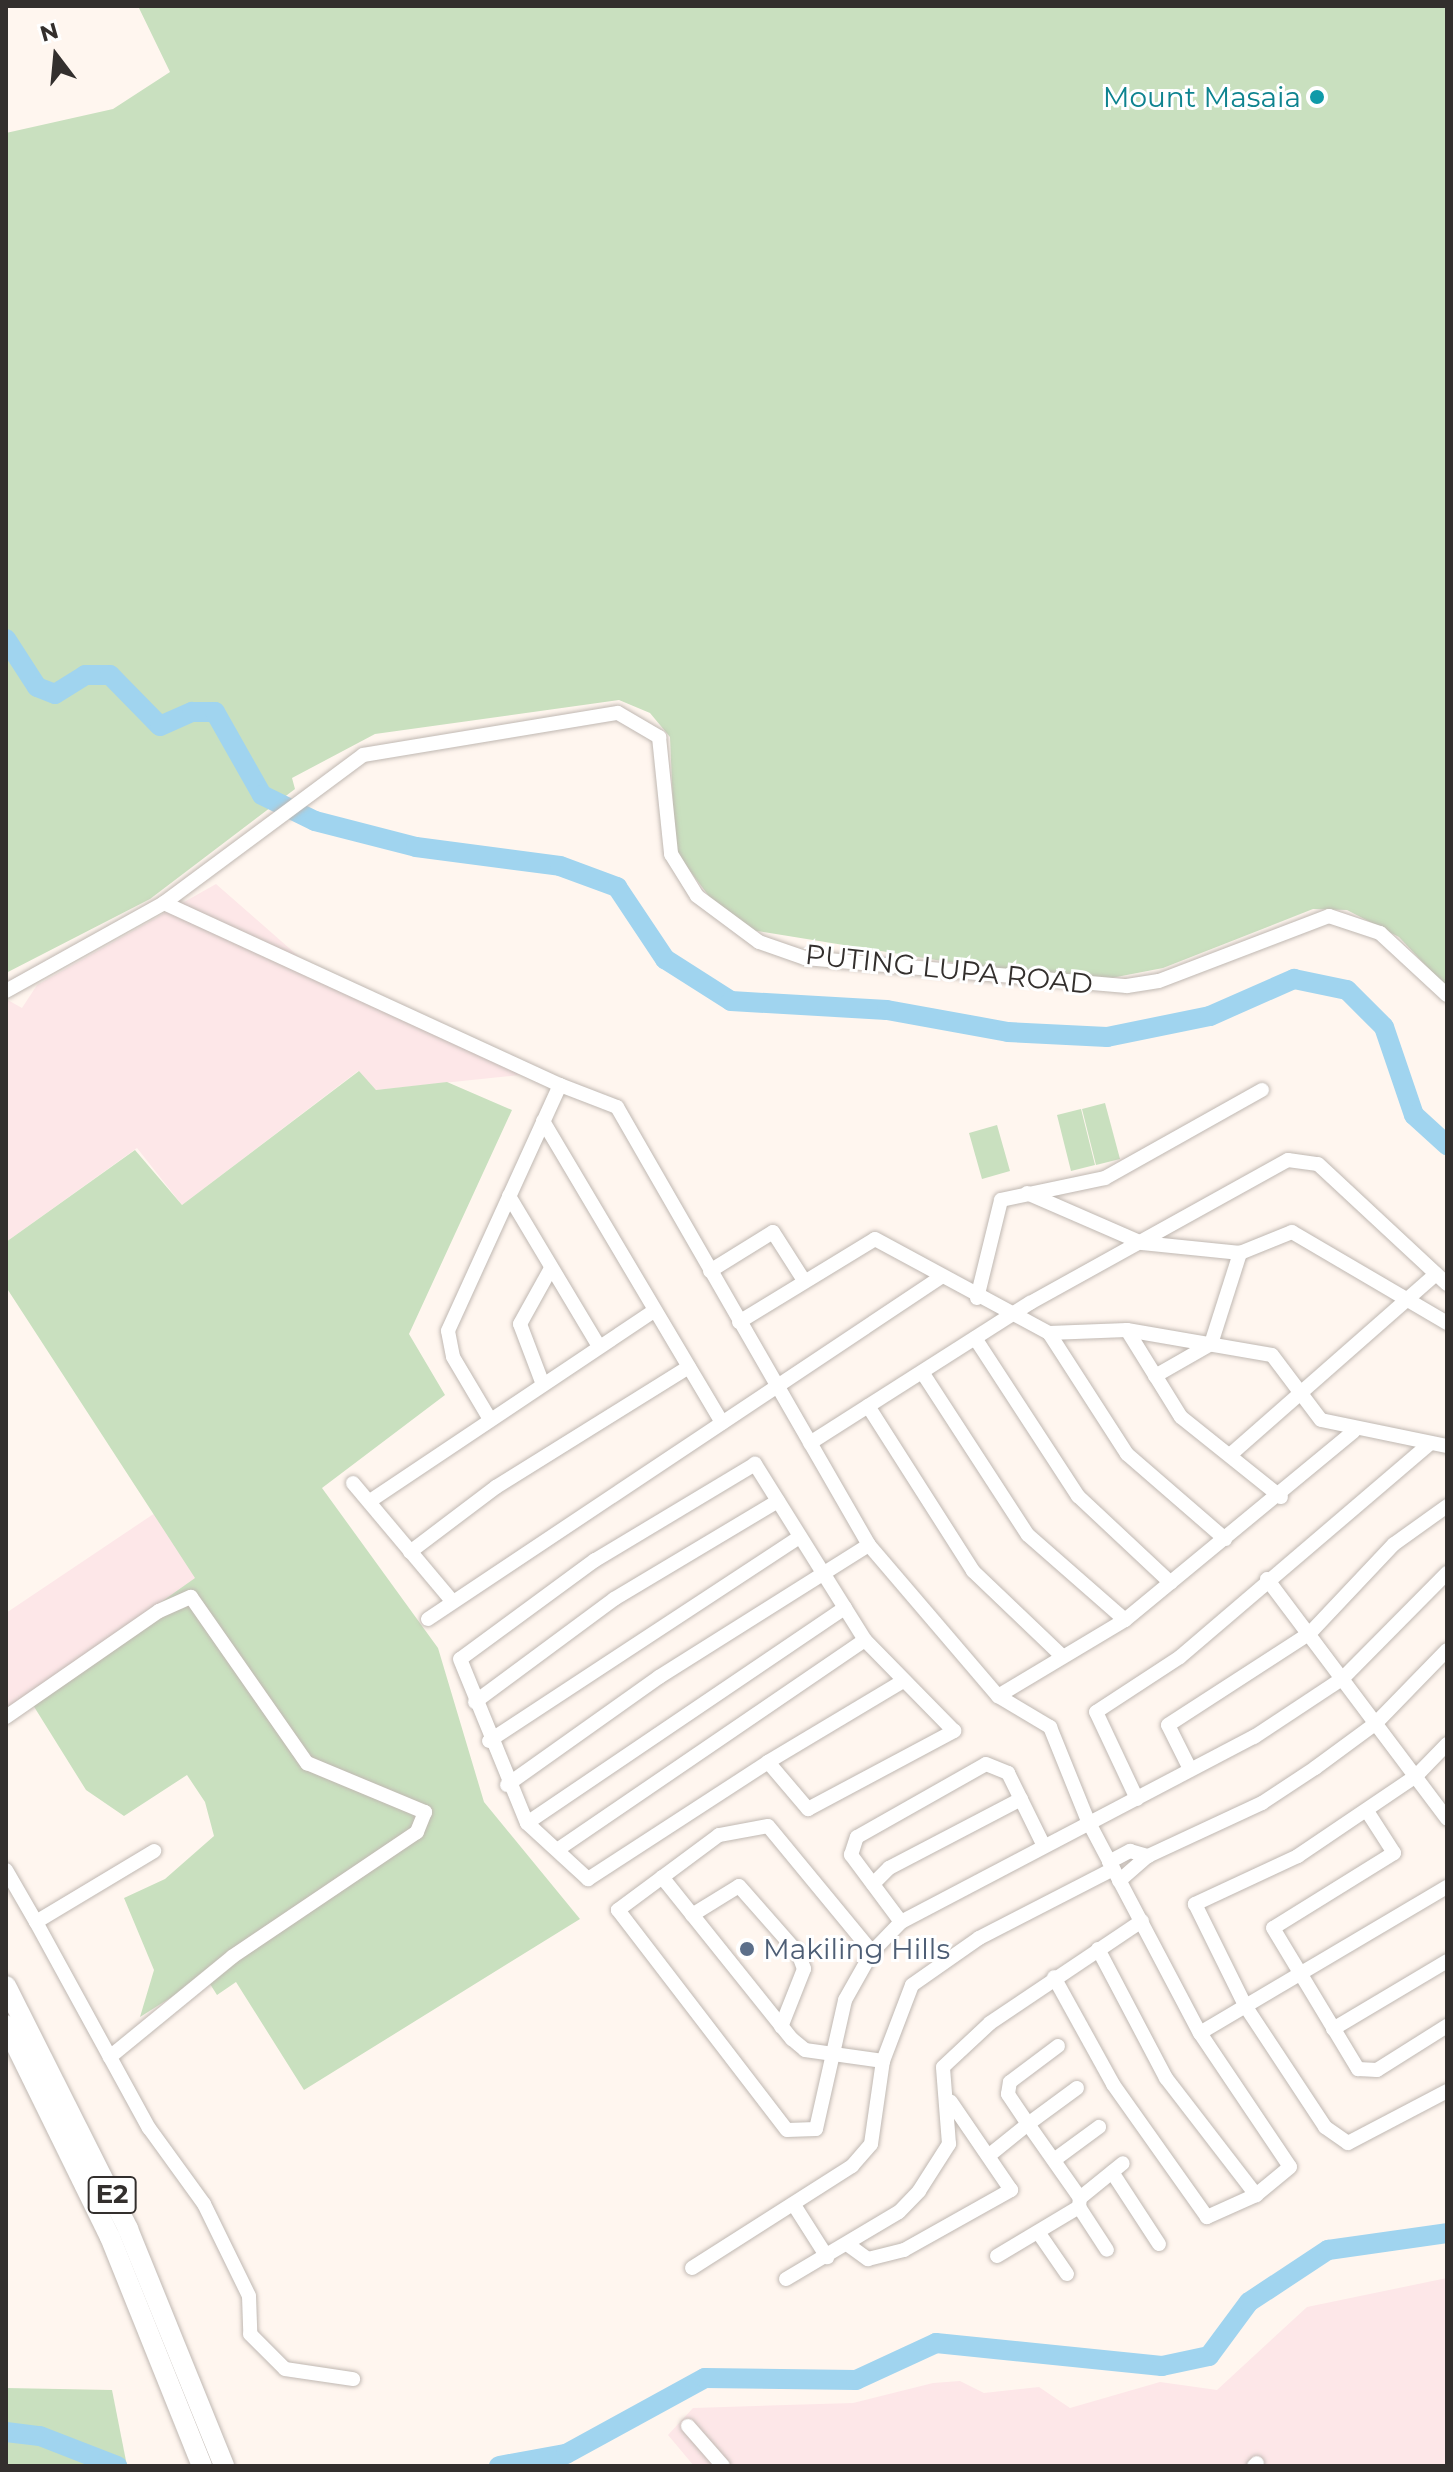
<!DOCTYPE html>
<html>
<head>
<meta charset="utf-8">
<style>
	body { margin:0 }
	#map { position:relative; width:1453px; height:2472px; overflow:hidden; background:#fff6ef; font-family:Montserrat,sans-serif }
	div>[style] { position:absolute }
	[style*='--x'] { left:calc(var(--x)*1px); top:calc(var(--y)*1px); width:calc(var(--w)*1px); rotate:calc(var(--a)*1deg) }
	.industrial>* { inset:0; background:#fde7e8 }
	.green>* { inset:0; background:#c9e0bf }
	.river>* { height:20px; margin:-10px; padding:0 10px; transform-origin:10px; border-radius:10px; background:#a0d4ef }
	.roads { filter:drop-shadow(0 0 2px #c0b8b2) drop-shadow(0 0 2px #c0b8b2) }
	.minor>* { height:14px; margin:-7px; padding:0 7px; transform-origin:7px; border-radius:7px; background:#fff }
	.highway>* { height:20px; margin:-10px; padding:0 10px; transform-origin:10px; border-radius:10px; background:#fff }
	.dots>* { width:22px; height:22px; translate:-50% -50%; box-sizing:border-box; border:4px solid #fff; border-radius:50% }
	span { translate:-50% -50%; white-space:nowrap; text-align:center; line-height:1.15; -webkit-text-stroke:6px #fff; paint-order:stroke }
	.shield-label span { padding:2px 6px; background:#fff; border:2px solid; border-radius:6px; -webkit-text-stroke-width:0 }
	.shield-label { font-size:26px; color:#332f2d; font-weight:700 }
	.culture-label { font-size:28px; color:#0d838f }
	.right { translate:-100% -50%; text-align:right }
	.street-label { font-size:28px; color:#332f2d }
	.service-label { font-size:28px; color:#4e5e75 }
	.left { translate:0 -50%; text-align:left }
	.frame { position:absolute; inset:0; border:8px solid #332f2d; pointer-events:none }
	.north { position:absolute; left:16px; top:16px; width:80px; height:80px; -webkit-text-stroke:6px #fff; paint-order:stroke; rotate:344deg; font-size:22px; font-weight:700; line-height:32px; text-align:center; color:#332f2d }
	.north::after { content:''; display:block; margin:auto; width:28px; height:36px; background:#332f2d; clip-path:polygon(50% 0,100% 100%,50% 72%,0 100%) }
</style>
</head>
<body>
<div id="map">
	<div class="industrial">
		<i style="clip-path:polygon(216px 884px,330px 984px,529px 1074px,376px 1090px,358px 1071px,182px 1205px,137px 1148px,6px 1242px,6px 999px,22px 1008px,37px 985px)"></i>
		<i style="clip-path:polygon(155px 1513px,196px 1578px,6px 1712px,6px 1613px)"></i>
		<i style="clip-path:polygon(1447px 2278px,1447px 2466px,694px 2466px,668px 2435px,693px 2408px,853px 2403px,933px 2383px,960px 2381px,984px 2393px,1039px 2387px,1070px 2408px,1160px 2382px,1217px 2390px,1307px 2307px)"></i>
	</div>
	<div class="green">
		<i style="clip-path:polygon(138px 6px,1447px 6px,1447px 988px,1399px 937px,1347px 910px,1313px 909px,1163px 968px,1106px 979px,1022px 974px,751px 930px,717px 907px,675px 851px,670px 737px,650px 713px,619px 700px,375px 734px,292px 778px,295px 789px,150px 899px,6px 973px,6px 133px,113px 109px,170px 72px)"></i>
		<i style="clip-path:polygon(359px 1071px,376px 1090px,447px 1082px,512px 1110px,409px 1334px,445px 1395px,322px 1488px,438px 1648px,484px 1802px,580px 1919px,304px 2090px,236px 1982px,217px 1995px,205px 1976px,140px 2017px,154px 1970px,124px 1898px,165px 1879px,214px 1836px,205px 1802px,187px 1775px,124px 1816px,86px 1790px,28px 1697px,195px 1578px,6px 1287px,6px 1242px,135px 1150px,182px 1205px)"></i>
		<i style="clip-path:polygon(1105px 1103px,1120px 1159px,1096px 1165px,1082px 1109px)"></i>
		<i style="clip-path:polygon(1081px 1109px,1095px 1165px,1071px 1171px,1057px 1115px)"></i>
		<i style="clip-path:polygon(997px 1125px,1010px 1171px,982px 1179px,969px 1133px)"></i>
		<i style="clip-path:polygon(6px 2388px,112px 2390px,127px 2466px,6px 2466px)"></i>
	</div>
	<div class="river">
		<i style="--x:6;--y:639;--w:57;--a:57.1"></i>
		<i style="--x:37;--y:687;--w:19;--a:21"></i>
		<i style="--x:55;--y:694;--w:36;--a:-32"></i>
		<i style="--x:85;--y:675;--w:25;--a:0"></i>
		<i style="--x:110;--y:675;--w:71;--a:45.6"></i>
		<i style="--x:160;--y:726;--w:35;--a:-24"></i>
		<i style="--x:192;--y:712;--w:23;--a:0"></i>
		<i style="--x:215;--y:712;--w:95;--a:60.5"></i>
		<i style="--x:262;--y:795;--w:59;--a:26.1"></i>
		<i style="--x:315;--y:821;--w:104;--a:14.4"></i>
		<i style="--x:416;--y:847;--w:145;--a:7.5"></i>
		<i style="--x:560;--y:866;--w:61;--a:20.2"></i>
		<i style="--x:617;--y:887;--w:87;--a:56.3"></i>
		<i style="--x:665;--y:959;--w:78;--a:32.5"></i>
		<i style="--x:731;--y:1001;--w:156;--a:3.3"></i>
		<i style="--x:887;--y:1010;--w:123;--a:10.3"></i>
		<i style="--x:1008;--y:1032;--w:99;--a:2.9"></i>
		<i style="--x:1107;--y:1037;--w:105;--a:-11.5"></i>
		<i style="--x:1210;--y:1016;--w:92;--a:-23.8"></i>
		<i style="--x:1294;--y:979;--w:54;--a:11.7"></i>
		<i style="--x:1347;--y:990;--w:52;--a:45"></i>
		<i style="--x:1384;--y:1027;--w:93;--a:71.2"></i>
		<i style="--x:1414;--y:1115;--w:45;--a:42.3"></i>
		<i style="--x:6;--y:2432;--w:34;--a:7"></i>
		<i style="--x:40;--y:2436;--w:83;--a:21.3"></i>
		<i style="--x:499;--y:2466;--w:68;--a:-10.2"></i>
		<i style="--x:566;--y:2454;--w:158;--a:-28.7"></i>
		<i style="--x:705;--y:2378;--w:151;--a:0.8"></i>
		<i style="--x:856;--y:2380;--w:88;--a:-24.8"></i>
		<i style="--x:936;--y:2343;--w:227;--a:5.8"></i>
		<i style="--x:1162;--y:2366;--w:48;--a:-12"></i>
		<i style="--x:1209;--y:2356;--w:67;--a:-53.5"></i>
		<i style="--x:1249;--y:2302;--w:95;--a:-33.4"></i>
		<i style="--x:1328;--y:2250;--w:120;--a:-8.1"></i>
	</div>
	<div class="roads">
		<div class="minor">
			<i style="--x:164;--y:903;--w:436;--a:24.7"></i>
			<i style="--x:560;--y:1085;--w:270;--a:114.5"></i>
			<i style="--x:448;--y:1331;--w:26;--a:79"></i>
			<i style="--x:453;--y:1357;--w:69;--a:59.3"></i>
			<i style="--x:6;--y:991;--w:181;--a:-29.1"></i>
			<i style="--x:164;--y:903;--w:248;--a:-36.6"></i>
			<i style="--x:363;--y:755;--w:258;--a:-9.4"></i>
			<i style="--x:618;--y:713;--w:48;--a:30.3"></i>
			<i style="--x:659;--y:737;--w:118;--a:84.1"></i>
			<i style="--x:671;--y:854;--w:49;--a:58.2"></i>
			<i style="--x:697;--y:896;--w:77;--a:36.6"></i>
			<i style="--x:759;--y:942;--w:49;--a:19.2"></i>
			<i style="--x:805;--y:958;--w:323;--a:5"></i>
			<i style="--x:1127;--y:986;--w:32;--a:-9"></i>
			<i style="--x:1159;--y:981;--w:182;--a:-20.9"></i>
			<i style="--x:1329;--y:916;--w:54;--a:18.4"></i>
			<i style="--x:1380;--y:933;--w:91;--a:42.8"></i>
			<i style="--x:560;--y:1085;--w:61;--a:21.1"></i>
			<i style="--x:617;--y:1107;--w:505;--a:60.09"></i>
			<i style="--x:869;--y:1545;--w:199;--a:49.5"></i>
			<i style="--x:998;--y:1696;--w:61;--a:30.8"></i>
			<i style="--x:1050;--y:1727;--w:101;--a:68"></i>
			<i style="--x:1088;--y:1821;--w:240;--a:62.2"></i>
			<i style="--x:1200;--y:2033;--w:161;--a:56.1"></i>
			<i style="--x:1290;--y:2167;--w:44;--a:140.5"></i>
			<i style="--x:1256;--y:2195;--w:54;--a:155.8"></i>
			<i style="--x:1207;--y:2217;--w:163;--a:-125.3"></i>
			<i style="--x:1113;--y:2084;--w:122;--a:-118.9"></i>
			<i style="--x:543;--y:1121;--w:351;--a:59.3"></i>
			<i style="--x:1027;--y:1193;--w:125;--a:23.5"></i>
			<i style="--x:1142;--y:1243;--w:99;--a:5.8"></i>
			<i style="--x:1240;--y:1253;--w:56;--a:-22"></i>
			<i style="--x:1292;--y:1232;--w:180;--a:30.4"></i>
			<i style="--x:509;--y:1196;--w:174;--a:59.1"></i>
			<i style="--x:710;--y:1271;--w:74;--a:-31.8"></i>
			<i style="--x:773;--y:1232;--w:56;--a:57.4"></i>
			<i style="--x:977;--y:1298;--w:101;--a:-76.2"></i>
			<i style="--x:1001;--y:1200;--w:106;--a:-11.9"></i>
			<i style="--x:1105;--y:1178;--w:180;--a:-29.3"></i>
			<i style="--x:739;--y:1322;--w:159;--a:-31.4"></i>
			<i style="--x:875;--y:1239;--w:198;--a:28.4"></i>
			<i style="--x:1049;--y:1333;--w:78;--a:-2.2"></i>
			<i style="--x:1127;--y:1330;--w:147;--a:9.8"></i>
			<i style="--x:1272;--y:1355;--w:81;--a:53"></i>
			<i style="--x:1321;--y:1420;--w:129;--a:11.7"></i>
			<i style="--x:1127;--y:1330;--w:102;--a:58.2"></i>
			<i style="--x:1181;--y:1417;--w:128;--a:38.7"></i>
			<i style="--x:1049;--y:1333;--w:144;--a:57.2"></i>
			<i style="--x:1127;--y:1454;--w:130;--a:40.9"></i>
			<i style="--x:975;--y:1338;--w:189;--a:56.9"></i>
			<i style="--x:1078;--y:1496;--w:127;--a:43.1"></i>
			<i style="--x:922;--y:1372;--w:194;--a:57"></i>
			<i style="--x:1028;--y:1535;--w:129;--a:41.2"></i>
			<i style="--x:1155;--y:1376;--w:64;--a:-29.7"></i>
			<i style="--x:1211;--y:1344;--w:96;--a:-72.3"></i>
			<i style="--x:542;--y:1382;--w:62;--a:-110.8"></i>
			<i style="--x:520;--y:1324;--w:64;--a:-61"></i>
			<i style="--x:868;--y:1406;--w:196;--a:57.5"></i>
			<i style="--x:973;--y:1571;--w:124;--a:43.7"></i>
			<i style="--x:810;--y:1443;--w:261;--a:-32.5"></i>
			<i style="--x:1030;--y:1303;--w:295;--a:-29"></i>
			<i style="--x:1288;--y:1160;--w:30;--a:8"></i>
			<i style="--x:1318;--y:1164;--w:176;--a:42.9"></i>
			<i style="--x:1230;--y:1455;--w:274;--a:-41.3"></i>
			<i style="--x:353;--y:1483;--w:154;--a:50"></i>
			<i style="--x:370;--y:1501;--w:342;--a:-33.8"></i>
			<i style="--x:410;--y:1552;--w:108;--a:-37.1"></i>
			<i style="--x:496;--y:1487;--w:227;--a:-31.9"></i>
			<i style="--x:1267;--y:1579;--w:300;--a:53.1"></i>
			<i style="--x:428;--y:1619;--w:617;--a:-33.69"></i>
			<i style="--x:998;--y:1696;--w:148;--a:-30.9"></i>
			<i style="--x:1125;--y:1620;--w:296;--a:-39.5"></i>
			<i style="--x:475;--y:1702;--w:173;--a:-36.5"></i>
			<i style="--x:614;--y:1599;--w:191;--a:-30.9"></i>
			<i style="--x:6;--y:1717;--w:186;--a:-34.7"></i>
			<i style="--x:159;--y:1611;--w:35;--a:-24"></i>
			<i style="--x:191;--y:1597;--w:203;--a:55.1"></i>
			<i style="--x:307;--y:1763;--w:128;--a:22.6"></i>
			<i style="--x:425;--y:1812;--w:22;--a:112"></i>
			<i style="--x:417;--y:1832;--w:223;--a:146"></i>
			<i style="--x:232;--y:1957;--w:158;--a:140.7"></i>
			<i style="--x:489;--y:1741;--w:372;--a:-33.3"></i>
			<i style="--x:1447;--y:1744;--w:45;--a:134.1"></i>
			<i style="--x:1416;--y:1776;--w:143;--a:145.9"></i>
			<i style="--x:1298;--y:1856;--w:114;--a:155"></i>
			<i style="--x:1195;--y:1904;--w:115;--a:63.7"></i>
			<i style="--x:1246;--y:2007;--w:144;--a:56.6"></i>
			<i style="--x:1325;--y:2127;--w:28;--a:35"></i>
			<i style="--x:1348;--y:2143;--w:112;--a:-27.7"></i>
			<i style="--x:768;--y:1762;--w:62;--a:49.6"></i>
			<i style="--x:808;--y:1809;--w:166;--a:-28.1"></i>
			<i style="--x:954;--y:1731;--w:127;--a:-134.4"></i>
			<i style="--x:865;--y:1640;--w:208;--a:-122"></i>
			<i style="--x:755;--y:1464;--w:187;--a:149"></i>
			<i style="--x:595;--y:1560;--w:167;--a:143.7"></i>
			<i style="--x:460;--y:1659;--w:177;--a:67.8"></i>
			<i style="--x:527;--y:1823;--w:83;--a:42.6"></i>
			<i style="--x:588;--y:1879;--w:215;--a:-33"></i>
			<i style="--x:768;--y:1762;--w:154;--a:-30.9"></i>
			<i style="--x:1190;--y:1769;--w:49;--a:-116.6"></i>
			<i style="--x:1168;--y:1725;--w:169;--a:-32.9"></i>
			<i style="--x:1310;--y:1633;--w:122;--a:-46.7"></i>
			<i style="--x:1394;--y:1544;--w:65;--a:-35.6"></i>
			<i style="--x:507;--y:1785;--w:186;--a:-35.4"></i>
			<i style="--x:659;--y:1677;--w:248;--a:-32.2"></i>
			<i style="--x:1137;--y:1799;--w:96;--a:-115.2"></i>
			<i style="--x:1096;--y:1712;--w:100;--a:-33.2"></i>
			<i style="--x:1180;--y:1657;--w:328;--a:-40.5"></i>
			<i style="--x:1367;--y:1811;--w:50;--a:57.3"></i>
			<i style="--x:1394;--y:1853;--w:142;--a:148.2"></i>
			<i style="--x:1273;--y:1928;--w:165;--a:58.9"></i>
			<i style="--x:1358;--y:2069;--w:19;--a:3"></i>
			<i style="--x:1377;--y:2070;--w:83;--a:-32.2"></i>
			<i style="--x:527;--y:1823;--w:384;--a:-34.1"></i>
			<i style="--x:560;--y:1848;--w:369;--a:-34.3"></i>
			<i style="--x:1109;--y:1862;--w:24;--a:-28"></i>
			<i style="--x:1130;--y:1851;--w:19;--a:16"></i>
			<i style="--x:6;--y:1870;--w:60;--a:60"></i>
			<i style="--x:36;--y:1922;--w:138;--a:-31"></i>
			<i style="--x:662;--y:1877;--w:208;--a:51.3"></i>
			<i style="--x:792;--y:2039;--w:17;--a:40"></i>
			<i style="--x:805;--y:2050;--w:79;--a:8"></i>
			<i style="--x:1119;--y:1881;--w:38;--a:-41"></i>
			<i style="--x:1148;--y:1856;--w:126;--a:-24.9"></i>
			<i style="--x:1262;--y:1803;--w:64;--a:-33.4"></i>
			<i style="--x:1315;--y:1768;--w:74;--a:-36.3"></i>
			<i style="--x:1375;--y:1724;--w:103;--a:-45.8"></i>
			<i style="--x:873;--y:1884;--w:23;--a:-45"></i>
			<i style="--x:889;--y:1868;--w:149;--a:-27.6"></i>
			<i style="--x:692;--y:1915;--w:55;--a:-31.7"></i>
			<i style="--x:739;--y:1886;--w:89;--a:48.6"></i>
			<i style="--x:798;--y:1953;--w:17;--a:69"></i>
			<i style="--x:804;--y:1969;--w:62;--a:111.6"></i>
			<i style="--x:36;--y:1922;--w:235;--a:61.3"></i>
			<i style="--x:149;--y:2128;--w:94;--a:54.1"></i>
			<i style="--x:204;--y:2204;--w:102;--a:63.9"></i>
			<i style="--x:249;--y:2296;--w:38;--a:88"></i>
			<i style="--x:250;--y:2334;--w:49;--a:45"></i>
			<i style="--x:285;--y:2369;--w:69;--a:8.4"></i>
			<i style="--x:901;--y:1922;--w:84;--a:-126.7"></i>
			<i style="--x:851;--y:1855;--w:19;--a:-72"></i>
			<i style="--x:857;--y:1837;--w:148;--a:-29.5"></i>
			<i style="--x:986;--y:1764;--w:24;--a:22"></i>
			<i style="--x:1008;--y:1773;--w:79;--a:63.8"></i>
			<i style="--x:1098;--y:1949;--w:146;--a:62.2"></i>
			<i style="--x:1166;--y:2078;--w:148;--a:52.4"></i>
			<i style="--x:872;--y:1952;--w:163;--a:-129.5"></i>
			<i style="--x:768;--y:1826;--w:50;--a:169.6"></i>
			<i style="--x:719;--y:1835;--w:126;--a:143.4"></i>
			<i style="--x:618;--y:1910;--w:277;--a:52.5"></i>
			<i style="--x:787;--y:2130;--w:29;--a:-2"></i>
			<i style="--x:816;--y:2129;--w:132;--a:-77.3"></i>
			<i style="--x:845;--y:2000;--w:55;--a:-60.6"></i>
			<i style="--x:872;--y:1952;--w:42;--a:-46"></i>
			<i style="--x:901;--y:1922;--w:399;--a:-27.7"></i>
			<i style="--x:1254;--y:1737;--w:107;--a:-33.5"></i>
			<i style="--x:1343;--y:1678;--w:148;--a:-45.3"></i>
			<i style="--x:1333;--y:2029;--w:133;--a:-30.8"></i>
			<i style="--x:1200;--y:2033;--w:287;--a:-30.6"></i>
			<i style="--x:1077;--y:2088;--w:61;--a:143.7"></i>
			<i style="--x:1028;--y:2124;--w:90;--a:54.9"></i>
			<i style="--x:1080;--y:2198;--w:55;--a:-39.1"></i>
			<i style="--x:992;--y:2153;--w:46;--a:-38.9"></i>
			<i style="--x:1028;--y:2124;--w:36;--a:-124"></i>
			<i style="--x:1008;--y:2094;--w:12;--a:-81"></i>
			<i style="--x:1010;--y:2082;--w:60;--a:-36.9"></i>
			<i style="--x:1054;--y:2160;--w:56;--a:-36.3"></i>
			<i style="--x:1112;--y:2172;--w:86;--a:56.9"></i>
			<i style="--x:794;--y:2205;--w:62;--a:57.6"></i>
			<i style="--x:1079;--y:2207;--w:51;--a:56.9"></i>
			<i style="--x:1038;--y:2232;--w:51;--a:55.4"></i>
			<i style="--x:847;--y:2244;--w:26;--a:36"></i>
			<i style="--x:868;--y:2259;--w:37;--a:-14"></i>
			<i style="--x:904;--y:2250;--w:123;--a:-29.3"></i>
			<i style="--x:1011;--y:2190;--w:107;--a:-124.3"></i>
			<i style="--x:997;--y:2256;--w:96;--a:-30.9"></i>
			<i style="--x:1079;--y:2207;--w:9;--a:-84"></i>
			<i style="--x:692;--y:2268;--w:190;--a:-32.5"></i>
			<i style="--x:852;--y:2166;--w:29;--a:-49"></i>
			<i style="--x:871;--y:2144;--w:84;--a:-81.8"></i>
			<i style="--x:883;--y:2061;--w:81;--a:-69.1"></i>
			<i style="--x:912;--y:1985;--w:82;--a:-35"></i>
			<i style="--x:979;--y:1938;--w:151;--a:-27.2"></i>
			<i style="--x:786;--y:2279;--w:131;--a:-30.7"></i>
			<i style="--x:899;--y:2212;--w:29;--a:-46"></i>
			<i style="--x:919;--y:2191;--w:56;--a:-57.4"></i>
			<i style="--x:949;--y:2144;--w:77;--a:-94.5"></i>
			<i style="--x:943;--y:2067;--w:64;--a:-43.1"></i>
			<i style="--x:990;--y:2023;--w:183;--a:-33.9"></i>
			<i style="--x:688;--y:2426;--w:53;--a:48.8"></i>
			<i style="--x:1254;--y:2466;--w:4;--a:-45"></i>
		</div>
		<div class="highway">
			<i style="--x:6;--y:1986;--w:272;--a:63.3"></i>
			<i style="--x:128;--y:2229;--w:256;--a:67.9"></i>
			<i style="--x:6;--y:2025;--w:236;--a:63.9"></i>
			<i style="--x:110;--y:2237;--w:247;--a:68.1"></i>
		</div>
	</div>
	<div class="dots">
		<i style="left:1317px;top:97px;background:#0f9aa8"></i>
		<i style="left:747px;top:1949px;background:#5c6f8a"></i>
	</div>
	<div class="shield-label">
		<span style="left:112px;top:2195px">E2</span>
	</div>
	<div class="culture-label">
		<span class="right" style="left:1301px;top:97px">Mount Masaia</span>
	</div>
	<div class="street-label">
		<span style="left:949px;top:969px;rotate:6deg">PUTING LUPA ROAD</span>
	</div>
	<div class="service-label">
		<span class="left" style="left:763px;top:1949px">Makiling Hills</span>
	</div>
	<div class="frame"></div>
	<div class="north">N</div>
</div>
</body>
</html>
